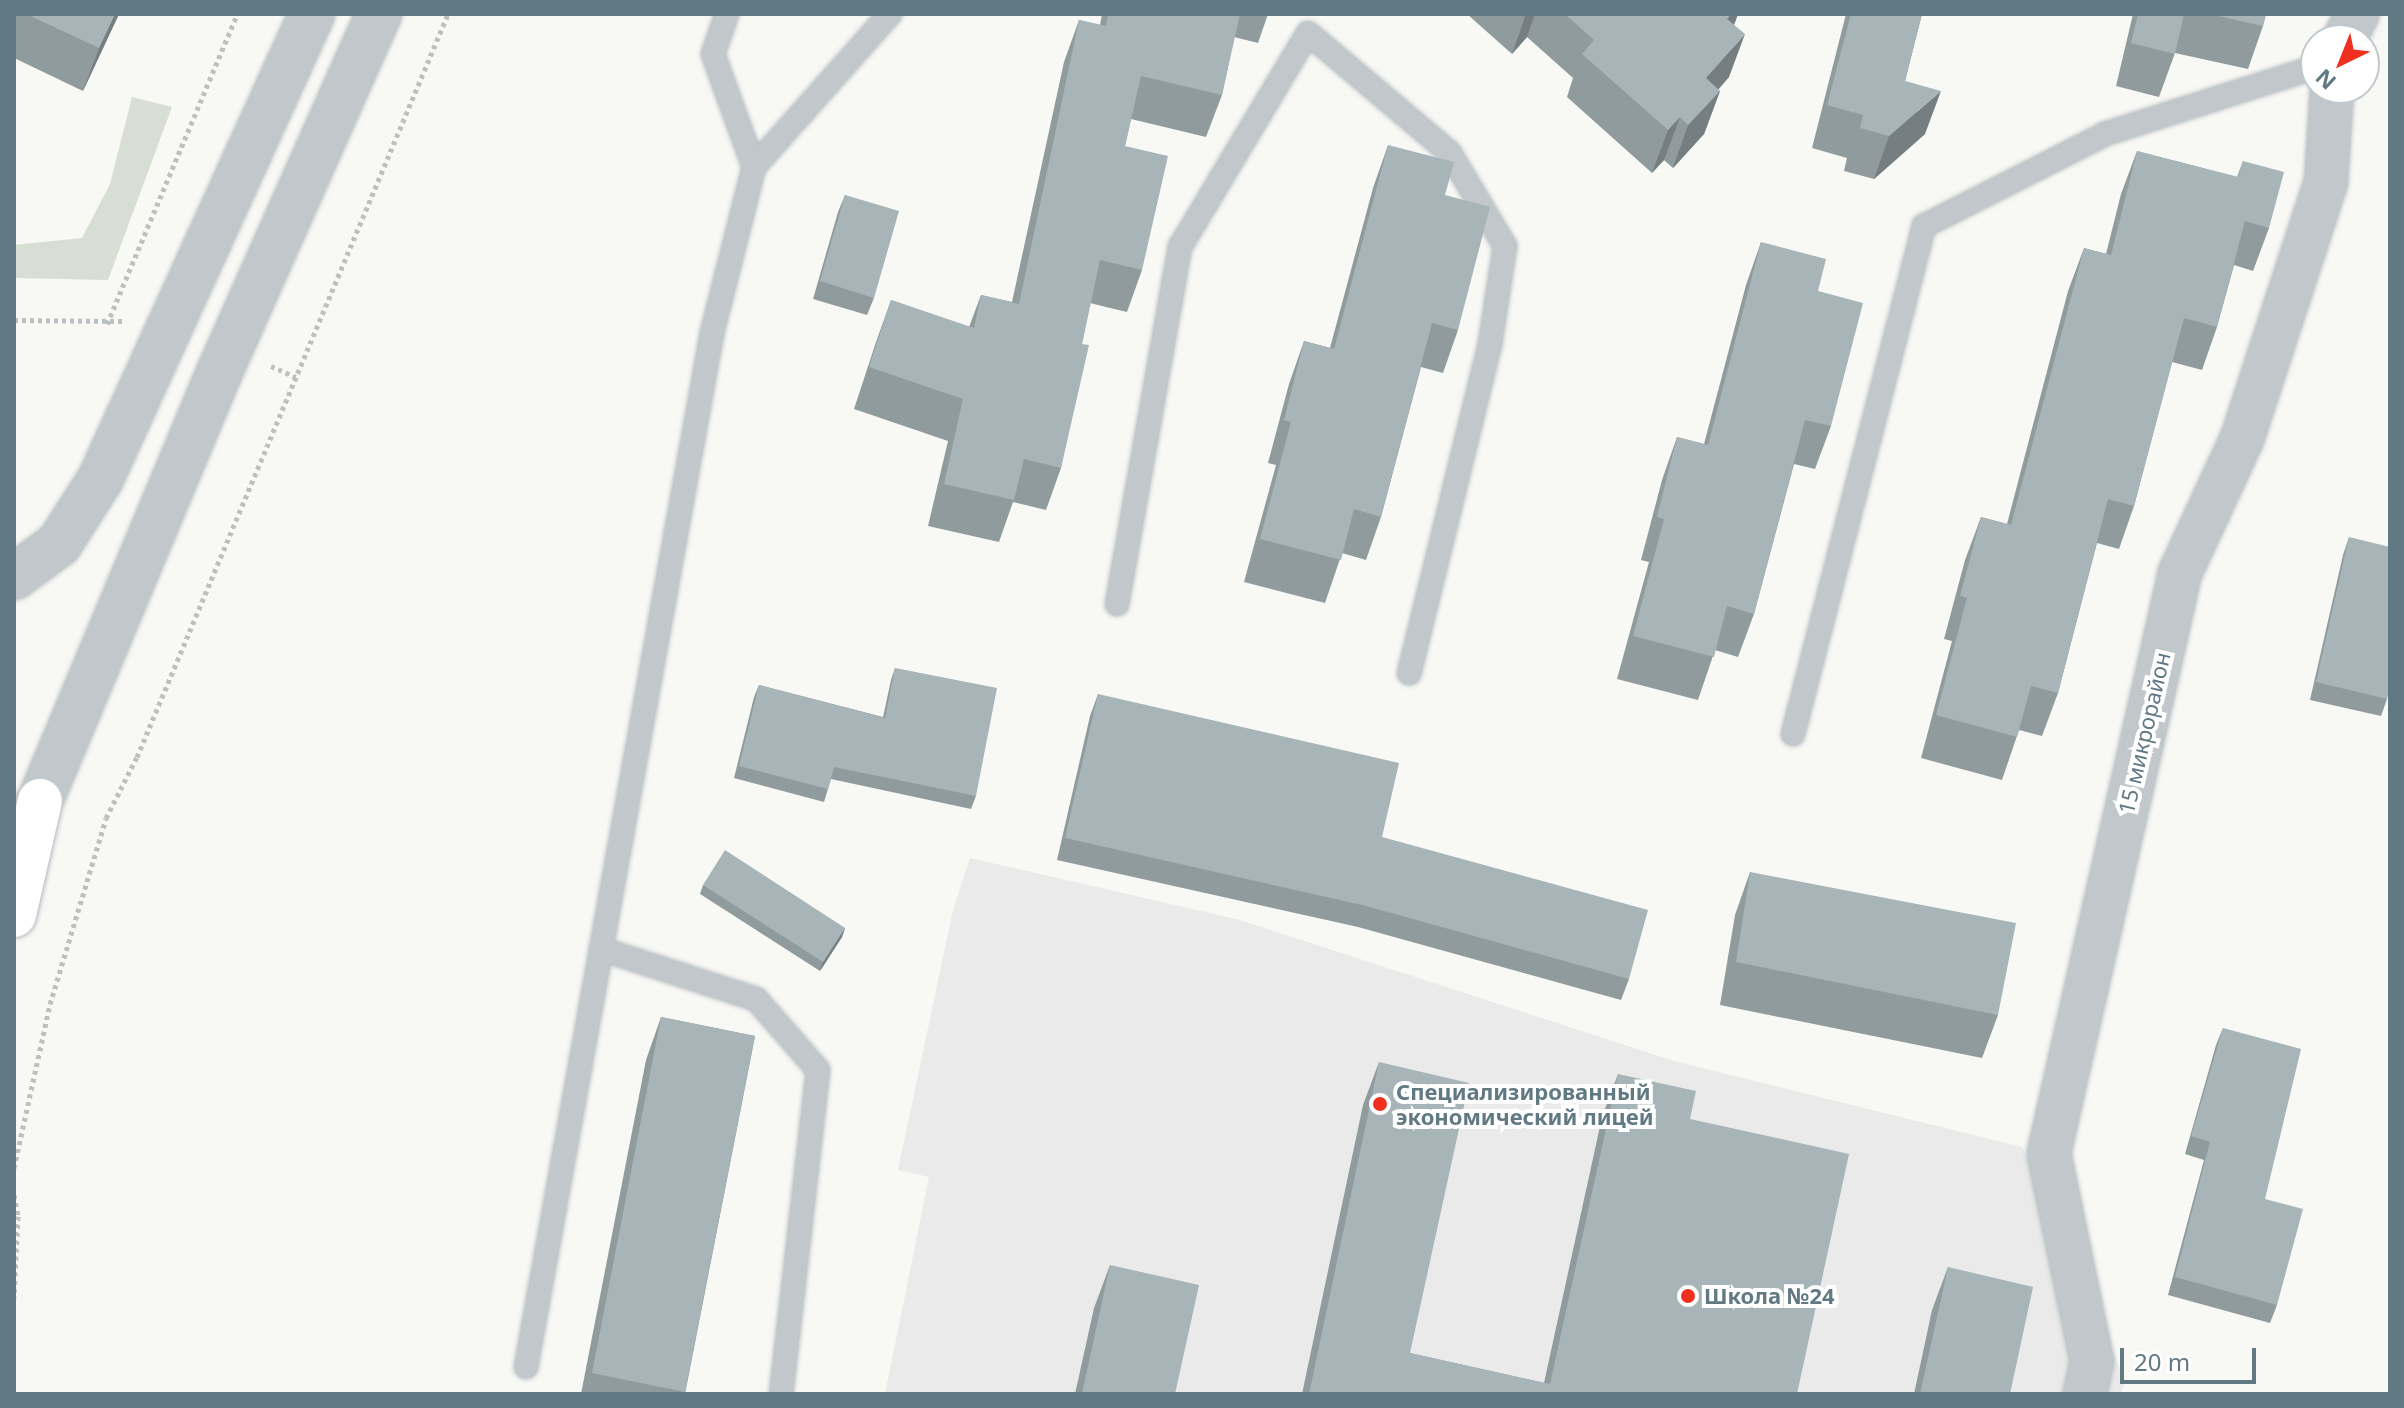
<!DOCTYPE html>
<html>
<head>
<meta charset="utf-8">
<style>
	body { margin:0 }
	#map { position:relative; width:2404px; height:1408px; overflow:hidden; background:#f8f8f5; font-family:"Noto Sans",sans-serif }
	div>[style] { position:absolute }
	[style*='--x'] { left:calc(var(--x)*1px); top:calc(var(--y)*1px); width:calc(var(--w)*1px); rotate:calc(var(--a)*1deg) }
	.built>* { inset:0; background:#e9eae9 }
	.green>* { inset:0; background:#d9ded4 }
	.path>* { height:5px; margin-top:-2.5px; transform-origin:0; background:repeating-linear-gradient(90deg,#bbc0c2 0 4px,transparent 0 8px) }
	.roads { filter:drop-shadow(0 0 2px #b3bbbf) drop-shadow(0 0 2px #b3bbbf) }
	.service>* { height:22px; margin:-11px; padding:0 11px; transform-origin:11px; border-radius:11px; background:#c1c7ca }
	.minor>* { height:42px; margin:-21px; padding:0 21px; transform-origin:21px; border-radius:21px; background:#c1c7ca }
	.tertiary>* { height:44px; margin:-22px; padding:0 22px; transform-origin:22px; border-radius:22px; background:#c1c7ca }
	.secondary>* { height:44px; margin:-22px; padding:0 22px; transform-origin:22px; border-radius:22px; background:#fff }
	.wall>* { inset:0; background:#909b9e }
	.shaded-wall>* { inset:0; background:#757e81 }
	.building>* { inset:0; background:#a7b4b8 }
	.dots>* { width:22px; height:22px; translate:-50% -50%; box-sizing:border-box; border:4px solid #fff; border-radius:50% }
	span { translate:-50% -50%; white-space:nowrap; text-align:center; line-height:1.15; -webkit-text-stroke:8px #fff; paint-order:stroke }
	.street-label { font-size:22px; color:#617983 }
	.poi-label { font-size:22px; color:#617983; font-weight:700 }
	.left { translate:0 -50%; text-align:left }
	.frame { position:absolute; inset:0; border:16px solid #617983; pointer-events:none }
	.north { position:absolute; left:2300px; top:24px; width:80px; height:80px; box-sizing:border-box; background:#fff; border:2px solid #c0c9cd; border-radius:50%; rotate:223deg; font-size:22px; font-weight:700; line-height:32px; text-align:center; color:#617983 }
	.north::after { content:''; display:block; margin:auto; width:28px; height:36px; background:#f0301e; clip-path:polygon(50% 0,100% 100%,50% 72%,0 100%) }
	.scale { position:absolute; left:2120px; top:1348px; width:136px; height:36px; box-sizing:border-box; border:4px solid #617983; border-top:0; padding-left:10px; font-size:24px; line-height:28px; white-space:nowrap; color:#617983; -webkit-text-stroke:6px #fff; paint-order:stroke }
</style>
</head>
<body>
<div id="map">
	<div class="built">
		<i style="clip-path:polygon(970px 858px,1240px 920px,1674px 1061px,2022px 1147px,2125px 1380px,2121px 1394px,885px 1394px,929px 1177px,898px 1170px,953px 910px)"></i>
	</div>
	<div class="green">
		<i style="clip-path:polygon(132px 97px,172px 107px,108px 280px,14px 278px,14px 245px,82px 238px,110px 184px)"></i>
	</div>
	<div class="path">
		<i style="--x:14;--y:320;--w:108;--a:0.5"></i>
		<i style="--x:107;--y:324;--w:336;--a:-67.2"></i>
		<i style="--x:271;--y:366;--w:27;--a:24"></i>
		<i style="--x:14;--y:1168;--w:168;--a:-77.6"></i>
		<i style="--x:50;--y:1004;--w:194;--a:-73.2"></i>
		<i style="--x:106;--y:818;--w:68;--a:-63.1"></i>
		<i style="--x:137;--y:757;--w:805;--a:-67.29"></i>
		<i style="--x:14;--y:1195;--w:21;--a:79"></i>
		<i style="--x:18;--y:1216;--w:82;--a:92.8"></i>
	</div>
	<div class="roads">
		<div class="service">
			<i style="--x:727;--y:14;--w:42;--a:109.3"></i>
			<i style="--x:713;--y:54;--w:120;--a:70.1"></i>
			<i style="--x:1117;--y:604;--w:363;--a:-80"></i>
			<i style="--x:1180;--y:247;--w:249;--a:-59.1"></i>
			<i style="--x:1308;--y:33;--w:185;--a:40.2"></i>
			<i style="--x:1449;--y:152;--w:109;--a:59.2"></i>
			<i style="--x:1505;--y:246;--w:99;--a:98.7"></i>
			<i style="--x:1490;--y:344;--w:339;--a:103.8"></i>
			<i style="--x:1793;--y:734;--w:525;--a:-75.54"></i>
			<i style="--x:1924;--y:226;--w:203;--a:-26.9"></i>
			<i style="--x:2105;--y:134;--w:221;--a:-17.6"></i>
			<i style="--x:601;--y:949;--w:163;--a:17.9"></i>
			<i style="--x:756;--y:999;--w:94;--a:48.9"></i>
			<i style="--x:818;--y:1070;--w:326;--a:96.5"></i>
			<i style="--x:526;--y:1367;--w:1051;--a:-79.8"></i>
			<i style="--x:712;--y:333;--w:171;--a:-75.8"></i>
			<i style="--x:754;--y:167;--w:205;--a:-48.4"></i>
		</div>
		<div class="minor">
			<i style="--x:2344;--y:40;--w:29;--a:-63"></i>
			<i style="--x:2085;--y:1394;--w:34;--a:-78"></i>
			<i style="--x:2092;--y:1361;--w:212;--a:-101.7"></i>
			<i style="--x:2049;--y:1153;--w:595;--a:-77.27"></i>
			<i style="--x:2180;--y:573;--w:148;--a:-65.2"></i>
			<i style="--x:2242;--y:439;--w:270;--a:-71.9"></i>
			<i style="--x:2326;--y:182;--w:94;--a:-86.3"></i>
		</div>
		<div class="tertiary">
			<i style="--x:14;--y:577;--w:56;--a:-36.3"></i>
			<i style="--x:59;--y:544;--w:78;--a:-57.5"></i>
			<i style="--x:101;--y:478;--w:510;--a:-65.55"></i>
			<i style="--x:18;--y:830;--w:36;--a:-53"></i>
			<i style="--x:40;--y:801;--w:464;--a:-67.3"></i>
			<i style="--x:219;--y:373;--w:393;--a:-66"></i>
		</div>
		<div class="secondary">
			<i style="--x:14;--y:915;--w:117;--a:-77.2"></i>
		</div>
	</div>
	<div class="wall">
		<i style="clip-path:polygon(14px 14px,119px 14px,83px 91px,14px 58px)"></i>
		<i style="clip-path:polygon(1102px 14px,1268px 14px,1258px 43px,1234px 37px,1222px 95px,1206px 137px,1131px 119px,1125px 146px,1142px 270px,1127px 312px,1090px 303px,1082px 344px,1061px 468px,1046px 510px,1013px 502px,999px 542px,928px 526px,948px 441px,854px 409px,876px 342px,891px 300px,969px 327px,981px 295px,1012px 302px,1064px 62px,1079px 20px,1100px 25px)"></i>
		<i style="clip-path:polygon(1467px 14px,1738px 14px,1734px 25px,1729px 77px,1718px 90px,1720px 91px,1704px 134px,1673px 168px,1664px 160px,1652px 173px,1567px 97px,1573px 78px,1527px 37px,1512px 54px)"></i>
		<i style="clip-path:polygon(1846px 14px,1922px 14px,1905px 81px,1925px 134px,1874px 179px,1844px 171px,1847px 158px,1812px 148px)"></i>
		<i style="clip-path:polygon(2133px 14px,2266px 14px,2263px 26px,2248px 69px,2175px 53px,2159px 97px,2116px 86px)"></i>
		<i style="clip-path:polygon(1388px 145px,1445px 195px,1458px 330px,1443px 373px,1421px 367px,1381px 517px,1366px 560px,1342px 553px,1325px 603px,1244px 582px,1276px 465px,1268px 463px,1289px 384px,1304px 341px,1330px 348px,1373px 188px)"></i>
		<i style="clip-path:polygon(2137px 151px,2237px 177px,2243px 161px,2269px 228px,2253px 271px,2234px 265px,2217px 327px,2202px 370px,2172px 362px,2134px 506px,2119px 549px,2097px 543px,2058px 693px,2042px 736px,2019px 730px,2002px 780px,1921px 758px,1952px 641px,1944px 639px,1965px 560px,1981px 517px,2007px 524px,2068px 291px,2084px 248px,2106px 254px,2121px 194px)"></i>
		<i style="clip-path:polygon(845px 195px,874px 298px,867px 315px,813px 299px,838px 212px)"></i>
		<i style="clip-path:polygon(1761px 242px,1818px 291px,1831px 426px,1815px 469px,1794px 464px,1754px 614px,1738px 657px,1715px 650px,1698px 700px,1617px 679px,1649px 562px,1641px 560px,1662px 480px,1677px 437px,1704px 444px,1746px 285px)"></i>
		<i style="clip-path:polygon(2349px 537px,2387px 699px,2381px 716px,2310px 700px,2343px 555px)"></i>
		<i style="clip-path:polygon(895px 668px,976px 796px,971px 809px,831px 779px,824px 802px,734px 778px,754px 697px,759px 685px,883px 717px,891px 680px)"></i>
		<i style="clip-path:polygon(1098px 694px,1382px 837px,1629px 979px,1621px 1000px,1358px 927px,1057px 860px,1090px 716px)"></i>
		<i style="clip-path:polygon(1750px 872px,1998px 1015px,1982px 1058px,1720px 1005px,1735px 915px)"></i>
		<i style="clip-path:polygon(703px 885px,845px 928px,842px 937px,820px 971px,700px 894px)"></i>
		<i style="clip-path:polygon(661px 1017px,755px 1036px,685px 1394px,581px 1394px,646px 1060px)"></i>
		<i style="clip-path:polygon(2223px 1028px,2265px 1199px,2277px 1305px,2270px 1323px,2168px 1295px,2204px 1160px,2185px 1154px,2216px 1045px)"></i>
		<i style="clip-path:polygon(1379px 1062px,1410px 1353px,1544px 1383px,1602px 1117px,1618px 1074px,1690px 1119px,1797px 1394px,1302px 1394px,1363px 1105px)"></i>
		<i style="clip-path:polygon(1110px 1265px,1175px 1394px,1075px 1394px,1094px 1308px)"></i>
		<i style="clip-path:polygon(1948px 1267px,2010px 1394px,1914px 1394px,1932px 1310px)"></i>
	</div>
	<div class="shaded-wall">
		<i style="clip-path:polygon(115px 14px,119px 14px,83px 91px,99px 48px)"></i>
		<i style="clip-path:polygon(1526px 14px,1535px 14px,1527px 37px,1512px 54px)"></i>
		<i style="clip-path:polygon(1731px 14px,1738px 14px,1727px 43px,1727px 19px)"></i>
		<i style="clip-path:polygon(1745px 34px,1729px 77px,1690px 121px,1706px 78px)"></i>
		<i style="clip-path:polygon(1720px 91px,1704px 134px,1673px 168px,1688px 125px)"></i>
		<i style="clip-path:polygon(1941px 91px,1925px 134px,1874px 179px,1889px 136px)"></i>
		<i style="clip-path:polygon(1680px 117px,1664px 160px,1652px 173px,1668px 130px)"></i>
		<i style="clip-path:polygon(845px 928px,842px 937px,820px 971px,823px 962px)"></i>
	</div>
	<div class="building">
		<i style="clip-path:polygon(26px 14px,115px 14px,99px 48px)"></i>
		<i style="clip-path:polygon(1108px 14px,1240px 14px,1222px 95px,1141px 76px,1125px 146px,1168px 156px,1142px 270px,1100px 260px,1082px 344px,1089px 345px,1061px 468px,1024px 459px,1014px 500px,944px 484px,963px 399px,869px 367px,891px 300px,974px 328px,981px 295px,1019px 304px,1079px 20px,1106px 26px)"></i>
		<i style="clip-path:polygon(1565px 14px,1731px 14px,1727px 19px,1745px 34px,1706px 78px,1720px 91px,1688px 125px,1680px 117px,1668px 130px,1582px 54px,1594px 40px)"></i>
		<i style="clip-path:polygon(1851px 14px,1922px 14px,1905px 81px,1941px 91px,1889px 136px,1860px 128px,1863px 115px,1827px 105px)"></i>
		<i style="clip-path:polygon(2138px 14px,2184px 14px,2175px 54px,2131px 43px)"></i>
		<i style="clip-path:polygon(2209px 14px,2266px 14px,2263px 26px)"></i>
		<i style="clip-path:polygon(1388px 145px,1454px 162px,1445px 195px,1490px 207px,1458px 330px,1432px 323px,1381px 517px,1354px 509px,1341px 560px,1260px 539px,1291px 422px,1284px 420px,1304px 341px,1334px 349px)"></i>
		<i style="clip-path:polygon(2137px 151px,2238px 177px,2243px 161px,2284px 172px,2269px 228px,2245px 221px,2217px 327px,2184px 318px,2134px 506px,2108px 499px,2058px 693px,2031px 686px,2017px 737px,1936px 715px,1967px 598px,1960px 596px,1981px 517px,2011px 525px,2084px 248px,2111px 255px)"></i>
		<i style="clip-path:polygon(845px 195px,899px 211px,874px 298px,820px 281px)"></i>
		<i style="clip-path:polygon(1761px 242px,1826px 259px,1818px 291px,1863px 303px,1831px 426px,1805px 420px,1754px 614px,1727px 606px,1714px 657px,1633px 636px,1664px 519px,1657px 517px,1677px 437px,1708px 445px)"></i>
		<i style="clip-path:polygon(2349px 537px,2390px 547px,2390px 687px,2387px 699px,2316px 682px)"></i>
		<i style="clip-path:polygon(895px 668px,997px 688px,976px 796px,834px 767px,828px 789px,739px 766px,759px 685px,885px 718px)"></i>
		<i style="clip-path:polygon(1098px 694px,1399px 763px,1382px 837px,1648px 910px,1629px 979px,1366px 906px,1065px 838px)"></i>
		<i style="clip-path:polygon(725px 850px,845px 928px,823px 962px,703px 885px)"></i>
		<i style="clip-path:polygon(1750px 872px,2016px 923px,1998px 1015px,1736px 962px)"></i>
		<i style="clip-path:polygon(661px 1017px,755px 1036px,685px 1392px,592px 1373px)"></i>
		<i style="clip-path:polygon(2223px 1028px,2301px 1049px,2265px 1199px,2303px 1209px,2277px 1305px,2175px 1277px,2210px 1142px,2191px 1136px)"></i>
		<i style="clip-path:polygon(1379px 1062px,1469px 1083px,1410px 1353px,1550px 1384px,1618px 1074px,1696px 1091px,1690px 1119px,1849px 1154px,1797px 1394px,1411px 1394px,1402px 1392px,1401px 1394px,1309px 1394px)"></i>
		<i style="clip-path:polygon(1110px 1265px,1199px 1285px,1175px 1394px,1082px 1394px)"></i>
		<i style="clip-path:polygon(1948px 1267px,2033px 1287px,2010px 1394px,1920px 1394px)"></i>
	</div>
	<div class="dots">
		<i style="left:1380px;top:1104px;background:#f0301e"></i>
		<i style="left:1688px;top:1296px;background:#f0301e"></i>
	</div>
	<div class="street-label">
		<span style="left:2144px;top:733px;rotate:-77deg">15 микрорайон</span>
	</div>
	<div class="poi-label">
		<span class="left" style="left:1396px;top:1104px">Специализированный<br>экономический лицей</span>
		<span class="left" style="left:1704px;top:1296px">Школа №24</span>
	</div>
	<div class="frame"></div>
	<div class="north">N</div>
	<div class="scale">20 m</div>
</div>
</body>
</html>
